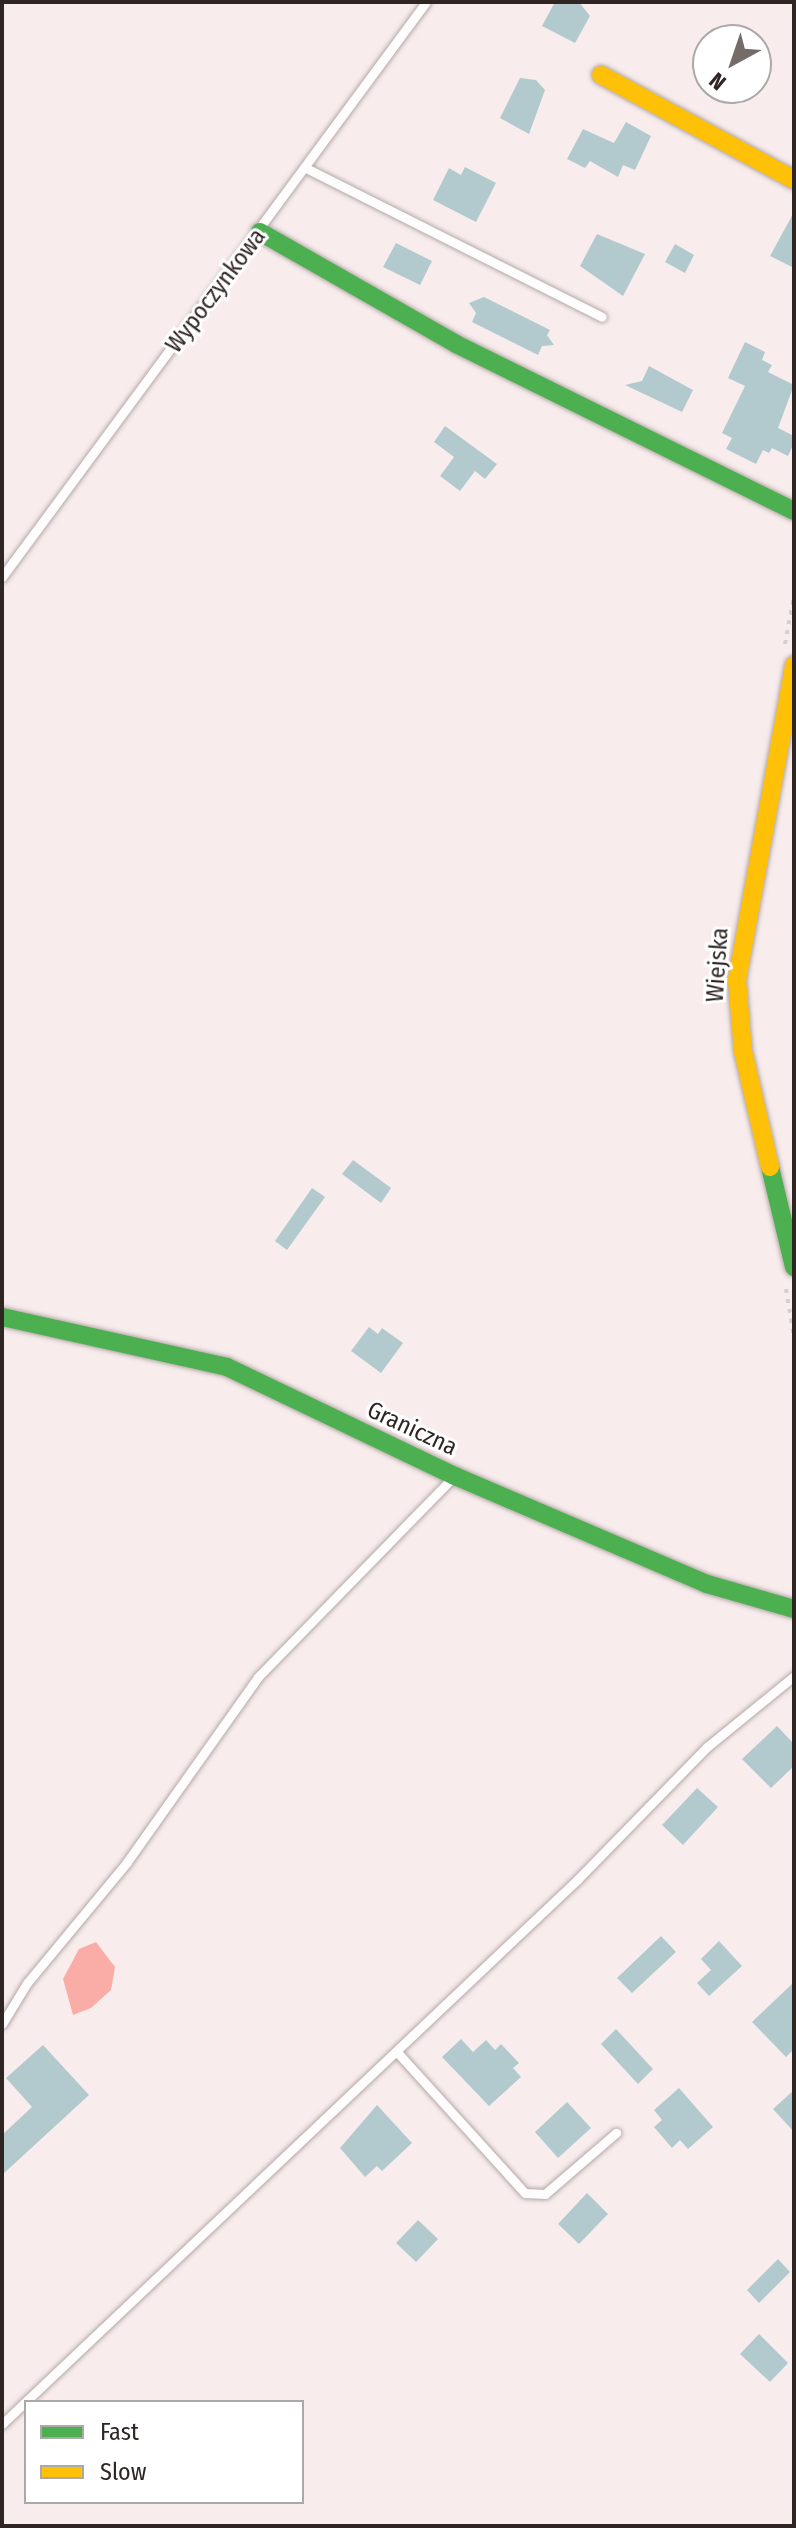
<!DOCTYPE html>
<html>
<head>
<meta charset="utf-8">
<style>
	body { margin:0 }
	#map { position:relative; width:796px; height:2528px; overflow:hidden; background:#f8edec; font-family:"Fira Sans Condensed",sans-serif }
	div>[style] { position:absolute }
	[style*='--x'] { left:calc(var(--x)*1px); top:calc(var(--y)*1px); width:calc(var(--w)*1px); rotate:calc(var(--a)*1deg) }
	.water>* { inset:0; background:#f9ada6 }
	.building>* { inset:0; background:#b2cacd }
	.path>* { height:4px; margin-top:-2px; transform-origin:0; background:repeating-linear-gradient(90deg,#d4cfce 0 4px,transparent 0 10px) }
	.roads { filter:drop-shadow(0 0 2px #b3a9a8) drop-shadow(0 0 2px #b3a9a8) }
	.lane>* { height:9px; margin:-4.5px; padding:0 4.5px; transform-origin:4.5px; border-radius:4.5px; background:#fefcfc }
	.fast>* { height:18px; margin:-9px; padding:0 9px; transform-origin:9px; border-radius:9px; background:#4caf50 }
	.slow>* { height:18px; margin:-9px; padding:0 9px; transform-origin:9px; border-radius:9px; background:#ffc107 }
	span { translate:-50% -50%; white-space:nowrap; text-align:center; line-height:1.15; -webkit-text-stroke:6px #fff; paint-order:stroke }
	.street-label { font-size:24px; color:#2f2624 }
	.frame { position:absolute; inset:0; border:4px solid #2f2624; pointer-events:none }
	.legend { position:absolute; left:24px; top:2400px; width:280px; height:104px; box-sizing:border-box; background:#fff; border:2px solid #aca8a7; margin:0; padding:10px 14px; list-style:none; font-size:24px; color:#2f2624 }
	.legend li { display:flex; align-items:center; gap:16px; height:40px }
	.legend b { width:40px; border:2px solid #aca8a7 }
	.north { position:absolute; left:692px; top:24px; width:80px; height:80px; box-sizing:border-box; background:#fff; border:2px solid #aca8a7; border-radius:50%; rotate:220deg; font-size:22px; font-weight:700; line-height:32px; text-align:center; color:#2f2624 }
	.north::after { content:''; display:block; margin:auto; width:28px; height:36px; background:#756c6a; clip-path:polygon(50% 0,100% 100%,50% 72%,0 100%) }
</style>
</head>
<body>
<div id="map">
	<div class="water">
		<i style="clip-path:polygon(96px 1942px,115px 1967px,111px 1990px,91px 2008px,73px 2015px,63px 1979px,79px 1949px)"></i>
	</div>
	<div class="building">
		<i style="clip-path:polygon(555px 2px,579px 2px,590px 16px,575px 43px,542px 26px)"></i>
		<i style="clip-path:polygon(520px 78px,536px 80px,545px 90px,529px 134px,500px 118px)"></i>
		<i style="clip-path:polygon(626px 122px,651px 136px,635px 170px,623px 165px,618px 177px,590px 161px,585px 168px,567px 159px,583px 129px,614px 143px)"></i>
		<i style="clip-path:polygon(465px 167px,496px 183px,476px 222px,433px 200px,449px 168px,461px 175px)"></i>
		<i style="clip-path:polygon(794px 212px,794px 268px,770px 256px)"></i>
		<i style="clip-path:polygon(597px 234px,645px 254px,623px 296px,580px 266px)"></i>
		<i style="clip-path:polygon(396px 243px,432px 261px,420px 285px,383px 267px)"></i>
		<i style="clip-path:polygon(675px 244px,694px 255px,685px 273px,665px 262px)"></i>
		<i style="clip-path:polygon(484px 297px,550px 330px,547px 335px,554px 345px,542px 346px,538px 355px,472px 322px,476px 313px,469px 303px)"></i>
		<i style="clip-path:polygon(745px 342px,765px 352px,762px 360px,772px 365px,768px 372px,794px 385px,778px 428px,794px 436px,794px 443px,788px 456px,772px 448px,769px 453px,763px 450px,756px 464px,726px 449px,732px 438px,722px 433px,745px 386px,728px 378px)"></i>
		<i style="clip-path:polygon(649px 366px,693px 390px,682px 412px,625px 385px,642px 381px)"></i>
		<i style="clip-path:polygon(445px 426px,497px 464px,485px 479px,475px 471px,460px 491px,440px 476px,454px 457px,434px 442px)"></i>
		<i style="clip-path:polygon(353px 1160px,391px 1188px,381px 1203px,342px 1174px)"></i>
		<i style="clip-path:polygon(312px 1188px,325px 1197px,287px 1250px,275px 1241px)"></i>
		<i style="clip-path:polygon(369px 1327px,378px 1334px,382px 1328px,403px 1343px,381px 1373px,351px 1351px)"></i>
		<i style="clip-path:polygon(777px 1726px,794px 1744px,794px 1766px,771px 1788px,742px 1759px)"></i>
		<i style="clip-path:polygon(697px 1788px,718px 1807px,683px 1845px,662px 1825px)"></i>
		<i style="clip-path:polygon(661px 1936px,676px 1952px,632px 1993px,617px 1978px)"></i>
		<i style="clip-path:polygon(719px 1941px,742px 1966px,709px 1996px,697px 1983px,711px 1970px,701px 1959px)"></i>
		<i style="clip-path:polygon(794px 1982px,794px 2049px,786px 2057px,752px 2022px)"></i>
		<i style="clip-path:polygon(616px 2029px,653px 2069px,638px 2084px,601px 2044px)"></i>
		<i style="clip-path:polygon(461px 2039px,473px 2052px,486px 2040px,495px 2050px,501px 2044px,519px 2063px,513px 2068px,521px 2077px,489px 2106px,442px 2057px)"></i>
		<i style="clip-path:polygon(43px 2045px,89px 2095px,2px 2175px,2px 2135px,32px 2107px,6px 2078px)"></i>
		<i style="clip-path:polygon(679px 2088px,713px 2127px,688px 2149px,680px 2140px,672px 2148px,654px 2127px,662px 2120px,654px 2110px)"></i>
		<i style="clip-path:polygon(794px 2090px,794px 2132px,773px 2109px)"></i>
		<i style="clip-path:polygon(567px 2102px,591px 2128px,558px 2158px,535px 2132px)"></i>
		<i style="clip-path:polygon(377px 2105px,412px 2143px,382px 2171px,377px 2166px,365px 2177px,340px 2148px)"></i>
		<i style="clip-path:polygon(587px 2193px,608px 2214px,579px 2244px,558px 2224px)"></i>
		<i style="clip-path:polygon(418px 2220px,438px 2239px,416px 2262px,396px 2243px)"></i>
		<i style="clip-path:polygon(778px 2259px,790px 2272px,759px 2303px,747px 2290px)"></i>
		<i style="clip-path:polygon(759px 2334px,788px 2363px,770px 2382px,740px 2354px)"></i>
	</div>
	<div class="path">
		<i style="--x:785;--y:644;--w:50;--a:-79.6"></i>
		<i style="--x:786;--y:1289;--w:49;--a:80.5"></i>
	</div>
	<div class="roads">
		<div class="lane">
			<i style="--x:306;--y:168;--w:331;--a:26.7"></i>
			<i style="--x:2;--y:577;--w:714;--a:-53.6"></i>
			<i style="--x:2;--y:2024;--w:48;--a:-58.6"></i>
			<i style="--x:27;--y:1983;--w:157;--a:-50.4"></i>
			<i style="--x:127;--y:1862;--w:227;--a:-54.7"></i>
			<i style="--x:258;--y:1677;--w:277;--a:-45.7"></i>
			<i style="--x:397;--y:2052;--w:190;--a:47.8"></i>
			<i style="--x:525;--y:2193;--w:20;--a:3"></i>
			<i style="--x:545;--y:2194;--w:94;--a:-40.7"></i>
			<i style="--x:2;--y:2424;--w:793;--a:-43.42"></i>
			<i style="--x:578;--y:1879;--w:185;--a:-45.7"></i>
			<i style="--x:707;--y:1747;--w:112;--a:-39.2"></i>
		</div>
		<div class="fast">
			<i style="--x:260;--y:232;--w:226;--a:29.7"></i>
			<i style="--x:456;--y:344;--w:377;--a:26.3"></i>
			<i style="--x:770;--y:1167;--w:103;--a:76.5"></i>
			<i style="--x:2;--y:1317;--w:230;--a:12.5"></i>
			<i style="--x:227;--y:1367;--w:253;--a:25.6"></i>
			<i style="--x:455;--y:1476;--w:274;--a:23.2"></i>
			<i style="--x:707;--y:1584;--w:91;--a:16"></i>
		</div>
		<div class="slow">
			<i style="--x:601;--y:75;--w:220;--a:28.5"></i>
			<i style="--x:770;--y:1167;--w:119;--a:-103.1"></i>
			<i style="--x:743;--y:1051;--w:71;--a:-94.8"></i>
			<i style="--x:737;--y:980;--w:320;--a:-79.7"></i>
		</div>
	</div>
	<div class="street-label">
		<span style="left:216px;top:291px;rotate:-53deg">Wypoczynkowa</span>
		<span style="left:718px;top:965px;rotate:-86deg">Wiejska</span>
		<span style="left:412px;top:1429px;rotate:25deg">Graniczna</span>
	</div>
	<div class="frame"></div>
	<ul class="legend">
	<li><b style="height:10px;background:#4caf50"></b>Fast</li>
	<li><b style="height:10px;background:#ffc107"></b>Slow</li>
	</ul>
	<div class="north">N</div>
</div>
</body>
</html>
